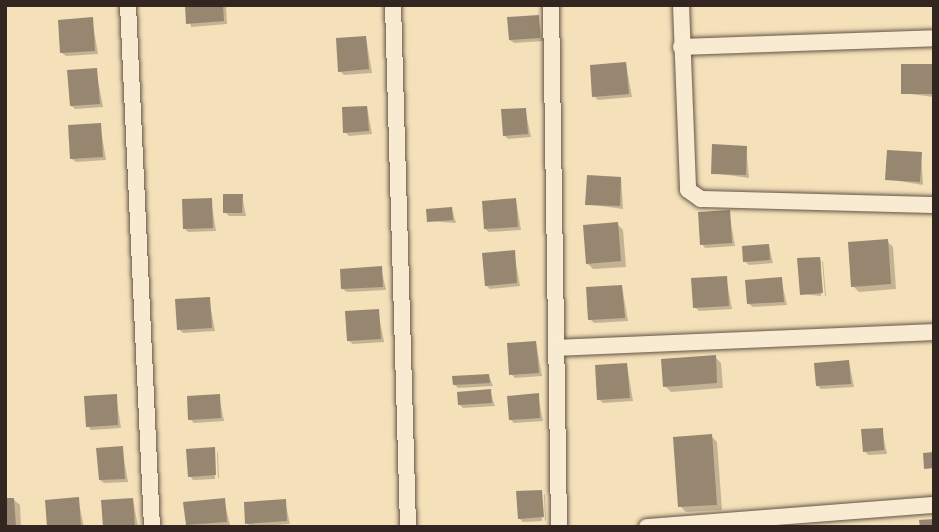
<!DOCTYPE html>
<html>
<head>
<meta charset="utf-8">
<style>
	body { margin:0 }
	#map { position:relative; width:939px; height:532px; overflow:hidden; background:#f4e0b9; font-family:"Gentium Book Plus",serif }
	div>[style] { position:absolute }
	[style*='--x'] { left:calc(var(--x)*1px); top:calc(var(--y)*1px); width:calc(var(--w)*1px); rotate:calc(var(--a)*1deg) }
	.shadow>* { inset:0; background:#0003 }
	.building>* { inset:0; background:#978670 }
	.roads { filter:drop-shadow(0 0 2px #635446) drop-shadow(0 0 2px #635446) }
	.street>* { height:16px; margin:-8px; padding:0 8px; transform-origin:8px; border-radius:8px; background:#f8ebd2 }
	span { translate:-50% -50%; white-space:nowrap; text-align:center; line-height:1.15; -webkit-text-stroke:5px #f8ebd2; paint-order:stroke }
	.frame { position:absolute; inset:0; border:7px solid #332520; pointer-events:none }
</style>
</head>
<body>
<div id="map">
	<div class="shadow">
		<i style="clip-path:polygon(186px 5px,226px 5px,227px 24px,191px 27px)"></i>
		<i style="clip-path:polygon(538px 16px,543px 41px,514px 43px,510px 40px)"></i>
		<i style="clip-path:polygon(92px 19px,98px 54px,66px 56px,62px 53px)"></i>
		<i style="clip-path:polygon(366px 38px,372px 73px,344px 75px,340px 71px)"></i>
		<i style="clip-path:polygon(626px 64px,632px 97px,598px 100px,594px 96px)"></i>
		<i style="clip-path:polygon(934px 66px,934px 97px,902px 93px)"></i>
		<i style="clip-path:polygon(96px 70px,103px 107px,75px 109px,71px 105px)"></i>
		<i style="clip-path:polygon(367px 107px,372px 134px,349px 136px,345px 132px)"></i>
		<i style="clip-path:polygon(525px 109px,531px 137px,508px 139px,504px 135px)"></i>
		<i style="clip-path:polygon(100px 124px,106px 160px,76px 162px,72px 159px)"></i>
		<i style="clip-path:polygon(746px 147px,749px 178px,713px 173px)"></i>
		<i style="clip-path:polygon(921px 154px,923px 185px,887px 179px)"></i>
		<i style="clip-path:polygon(621px 178px,623px 209px,587px 204px)"></i>
		<i style="clip-path:polygon(242px 196px,246px 216px,229px 216px,225px 212px)"></i>
		<i style="clip-path:polygon(211px 200px,216px 231px,188px 232px,184px 228px)"></i>
		<i style="clip-path:polygon(516px 200px,521px 230px,489px 232px,485px 229px)"></i>
		<i style="clip-path:polygon(452px 209px,456px 223px,429px 221px)"></i>
		<i style="clip-path:polygon(729px 212px,735px 246px,705px 248px,702px 244px)"></i>
		<i style="clip-path:polygon(617px 224px,623px 230px,626px 267px,593px 269px,587px 263px)"></i>
		<i style="clip-path:polygon(887px 241px,893px 247px,896px 289px,859px 292px,853px 286px)"></i>
		<i style="clip-path:polygon(769px 246px,773px 263px,749px 265px,745px 261px)"></i>
		<i style="clip-path:polygon(514px 252px,520px 286px,490px 289px,486px 285px)"></i>
		<i style="clip-path:polygon(799px 260px,821px 260px,821px 296px,802px 294px)"></i>
		<i style="clip-path:polygon(822px 261px,823px 262px,826px 296px,825px 296px)"></i>
		<i style="clip-path:polygon(381px 268px,386px 290px,347px 292px,343px 289px)"></i>
		<i style="clip-path:polygon(726px 277px,732px 309px,699px 311px,695px 307px)"></i>
		<i style="clip-path:polygon(781px 279px,787px 305px,753px 307px,749px 304px)"></i>
		<i style="clip-path:polygon(622px 287px,628px 321px,594px 323px,590px 319px)"></i>
		<i style="clip-path:polygon(209px 299px,215px 331px,183px 333px,179px 329px)"></i>
		<i style="clip-path:polygon(378px 311px,384px 342px,353px 344px,349px 341px)"></i>
		<i style="clip-path:polygon(536px 343px,542px 376px,515px 378px,511px 374px)"></i>
		<i style="clip-path:polygon(715px 357px,721px 363px,723px 388px,671px 392px,665px 386px)"></i>
		<i style="clip-path:polygon(849px 362px,854px 387px,821px 389px,817px 385px)"></i>
		<i style="clip-path:polygon(627px 365px,633px 401px,603px 403px,599px 399px)"></i>
		<i style="clip-path:polygon(489px 376px,493px 386px,458px 388px,455px 385px)"></i>
		<i style="clip-path:polygon(490px 391px,495px 406px,463px 408px,459px 404px)"></i>
		<i style="clip-path:polygon(538px 395px,543px 421px,514px 423px,510px 419px)"></i>
		<i style="clip-path:polygon(116px 396px,121px 428px,91px 430px,88px 426px)"></i>
		<i style="clip-path:polygon(219px 396px,224px 421px,194px 423px,190px 419px)"></i>
		<i style="clip-path:polygon(882px 430px,887px 454px,868px 455px,865px 451px)"></i>
		<i style="clip-path:polygon(711px 436px,717px 442px,722px 510px,686px 512px,680px 506px)"></i>
		<i style="clip-path:polygon(122px 448px,128px 482px,104px 483px,100px 480px)"></i>
		<i style="clip-path:polygon(214px 449px,215px 479px,193px 480px,190px 476px)"></i>
		<i style="clip-path:polygon(217px 452px,218px 453px,219px 478px,218px 478px)"></i>
		<i style="clip-path:polygon(541px 491px,542px 521px,523px 522px,519px 518px)"></i>
		<i style="clip-path:polygon(544px 494px,545px 495px,546px 520px,545px 521px)"></i>
		<i style="clip-path:polygon(78px 499px,84px 527px,48px 527px)"></i>
		<i style="clip-path:polygon(133px 499px,138px 527px,105px 527px)"></i>
		<i style="clip-path:polygon(14px 500px,20px 505px,21px 527px,5px 527px)"></i>
		<i style="clip-path:polygon(224px 500px,230px 525px,187px 525px)"></i>
		<i style="clip-path:polygon(285px 501px,290px 524px,251px 527px,247px 523px)"></i>
	</div>
	<div class="building">
		<i style="clip-path:polygon(185px 5px,223px 5px,224px 21px,186px 24px)"></i>
		<i style="clip-path:polygon(539px 15px,540px 38px,509px 40px,507px 17px)"></i>
		<i style="clip-path:polygon(93px 17px,95px 51px,60px 53px,58px 20px)"></i>
		<i style="clip-path:polygon(366px 36px,369px 69px,338px 72px,336px 38px)"></i>
		<i style="clip-path:polygon(626px 62px,629px 94px,592px 97px,590px 65px)"></i>
		<i style="clip-path:polygon(901px 64px,934px 64px,934px 94px,901px 94px)"></i>
		<i style="clip-path:polygon(97px 68px,100px 104px,70px 106px,67px 70px)"></i>
		<i style="clip-path:polygon(367px 106px,369px 131px,343px 133px,342px 107px)"></i>
		<i style="clip-path:polygon(526px 108px,528px 134px,503px 136px,501px 109px)"></i>
		<i style="clip-path:polygon(101px 123px,103px 157px,70px 159px,68px 125px)"></i>
		<i style="clip-path:polygon(712px 144px,747px 146px,746px 175px,711px 174px)"></i>
		<i style="clip-path:polygon(887px 150px,922px 152px,920px 182px,885px 180px)"></i>
		<i style="clip-path:polygon(587px 175px,621px 177px,620px 206px,585px 205px)"></i>
		<i style="clip-path:polygon(223px 194px,243px 194px,242px 213px,223px 213px)"></i>
		<i style="clip-path:polygon(212px 198px,213px 228px,183px 229px,182px 199px)"></i>
		<i style="clip-path:polygon(516px 198px,518px 227px,484px 229px,482px 201px)"></i>
		<i style="clip-path:polygon(452px 207px,453px 220px,427px 222px,426px 209px)"></i>
		<i style="clip-path:polygon(730px 210px,732px 243px,700px 245px,698px 212px)"></i>
		<i style="clip-path:polygon(618px 222px,621px 261px,586px 264px,583px 225px)"></i>
		<i style="clip-path:polygon(888px 239px,891px 284px,851px 287px,848px 242px)"></i>
		<i style="clip-path:polygon(769px 244px,770px 260px,743px 262px,742px 246px)"></i>
		<i style="clip-path:polygon(515px 250px,517px 283px,485px 286px,482px 253px)"></i>
		<i style="clip-path:polygon(820px 257px,823px 293px,800px 295px,797px 258px)"></i>
		<i style="clip-path:polygon(382px 266px,383px 287px,341px 289px,340px 269px)"></i>
		<i style="clip-path:polygon(727px 276px,729px 306px,693px 308px,691px 278px)"></i>
		<i style="clip-path:polygon(782px 277px,784px 302px,747px 304px,745px 280px)"></i>
		<i style="clip-path:polygon(622px 285px,625px 318px,588px 320px,586px 287px)"></i>
		<i style="clip-path:polygon(210px 297px,212px 328px,177px 330px,175px 299px)"></i>
		<i style="clip-path:polygon(379px 309px,381px 339px,347px 341px,345px 311px)"></i>
		<i style="clip-path:polygon(536px 341px,539px 373px,509px 375px,507px 343px)"></i>
		<i style="clip-path:polygon(716px 355px,717px 383px,663px 387px,661px 359px)"></i>
		<i style="clip-path:polygon(849px 360px,851px 384px,816px 386px,814px 363px)"></i>
		<i style="clip-path:polygon(627px 363px,630px 398px,597px 400px,595px 365px)"></i>
		<i style="clip-path:polygon(489px 374px,490px 383px,453px 385px,452px 376px)"></i>
		<i style="clip-path:polygon(491px 389px,492px 403px,458px 405px,457px 392px)"></i>
		<i style="clip-path:polygon(539px 393px,540px 418px,509px 420px,507px 396px)"></i>
		<i style="clip-path:polygon(117px 394px,118px 425px,86px 427px,84px 396px)"></i>
		<i style="clip-path:polygon(220px 394px,221px 418px,188px 420px,187px 396px)"></i>
		<i style="clip-path:polygon(883px 428px,884px 450px,863px 452px,861px 429px)"></i>
		<i style="clip-path:polygon(712px 434px,717px 505px,678px 507px,673px 437px)"></i>
		<i style="clip-path:polygon(123px 446px,125px 479px,99px 480px,96px 448px)"></i>
		<i style="clip-path:polygon(215px 447px,216px 475px,188px 477px,186px 449px)"></i>
		<i style="clip-path:polygon(934px 452px,934px 468px,924px 469px,923px 453px)"></i>
		<i style="clip-path:polygon(542px 490px,544px 517px,518px 519px,516px 491px)"></i>
		<i style="clip-path:polygon(79px 497px,81px 527px,47px 527px,45px 500px)"></i>
		<i style="clip-path:polygon(5px 498px,14px 498px,16px 527px,5px 527px)"></i>
		<i style="clip-path:polygon(133px 498px,135px 527px,103px 527px,101px 500px)"></i>
		<i style="clip-path:polygon(225px 498px,227px 522px,186px 525px,183px 502px)"></i>
		<i style="clip-path:polygon(286px 499px,287px 521px,245px 524px,244px 502px)"></i>
		<i style="clip-path:polygon(934px 519px,934px 527px,920px 527px,919px 520px)"></i>
	</div>
	<div class="roads">
		<div class="street">
			<i style="--x:128;--y:5;--w:523;--a:87.37"></i>
			<i style="--x:393;--y:5;--w:522;--a:88.35"></i>
			<i style="--x:551;--y:5;--w:522;--a:89.12"></i>
			<i style="--x:681;--y:5;--w:185;--a:87.8"></i>
			<i style="--x:688;--y:190;--w:16;--a:35"></i>
			<i style="--x:701;--y:199;--w:233;--a:1.5"></i>
			<i style="--x:681;--y:47;--w:253;--a:-2"></i>
			<i style="--x:556;--y:348;--w:378;--a:-2.4"></i>
			<i style="--x:647;--y:527;--w:288;--a:-4.4"></i>
		</div>
	</div>
	<div class="frame"></div>
</div>
</body>
</html>
